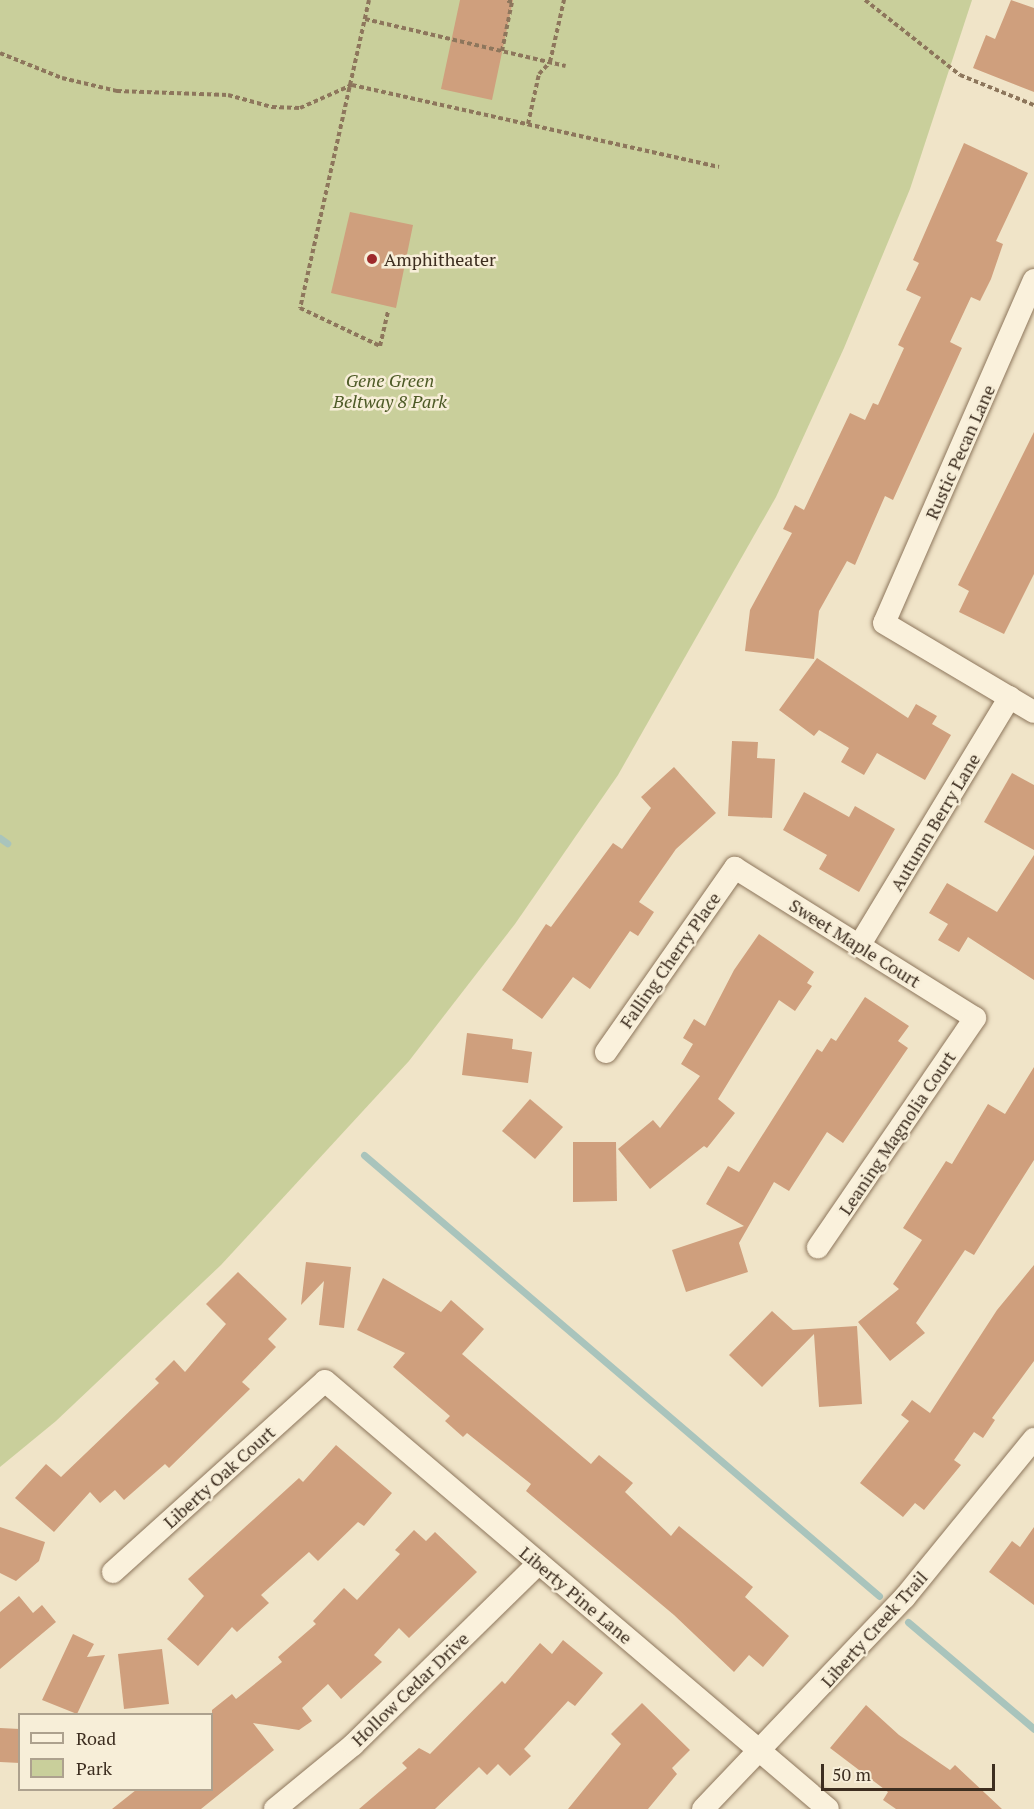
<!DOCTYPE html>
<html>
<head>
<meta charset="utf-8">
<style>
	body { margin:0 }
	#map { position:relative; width:1034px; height:1809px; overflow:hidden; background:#f0e4c8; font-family:"PT Serif",serif }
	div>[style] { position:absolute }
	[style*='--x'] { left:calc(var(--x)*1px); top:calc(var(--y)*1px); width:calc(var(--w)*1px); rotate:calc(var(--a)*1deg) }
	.green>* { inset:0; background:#c9cf9b }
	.stream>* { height:7px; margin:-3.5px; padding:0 3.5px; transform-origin:3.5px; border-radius:3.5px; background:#a9c4bc }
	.building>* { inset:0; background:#cf9f7d }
	.path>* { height:4px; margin-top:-2px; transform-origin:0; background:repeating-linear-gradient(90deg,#8d765c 0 4.5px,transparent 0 7.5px) }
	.roads { filter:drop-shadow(0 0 2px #8d765c) drop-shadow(0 0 2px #8d765c) }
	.minor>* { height:22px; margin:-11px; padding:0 11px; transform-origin:11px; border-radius:11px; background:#faf1dc }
	.dots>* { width:16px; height:16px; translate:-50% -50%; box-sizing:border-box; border:3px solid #f7eed8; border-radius:50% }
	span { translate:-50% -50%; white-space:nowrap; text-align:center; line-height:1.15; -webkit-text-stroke:5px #f7eed8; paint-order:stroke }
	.poi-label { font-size:18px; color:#3d2e20 }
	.left { translate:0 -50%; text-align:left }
	.park-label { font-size:18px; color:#4d5a26; font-style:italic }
	.street-label { font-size:18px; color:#3d2e20 }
	.legend { position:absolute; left:18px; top:1713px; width:195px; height:78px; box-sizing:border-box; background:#f7eed8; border:2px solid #ada18e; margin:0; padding:8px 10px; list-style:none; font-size:18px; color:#3d2e20 }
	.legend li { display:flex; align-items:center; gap:12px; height:30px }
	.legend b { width:30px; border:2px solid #ada18e }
	.scale { position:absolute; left:821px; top:1764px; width:174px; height:27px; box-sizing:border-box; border:3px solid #3d2e20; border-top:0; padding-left:8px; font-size:18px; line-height:21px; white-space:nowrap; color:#3d2e20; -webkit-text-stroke:4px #f7eed8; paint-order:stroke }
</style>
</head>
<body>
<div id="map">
	<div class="green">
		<i style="clip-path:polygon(0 0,972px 0,910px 189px,844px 348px,776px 497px,618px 775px,515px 924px,409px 1061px,221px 1265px,56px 1421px,0 1467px)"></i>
	</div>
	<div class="stream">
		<i style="--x:0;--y:838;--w:9;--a:36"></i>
		<i style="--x:364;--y:1155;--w:678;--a:40.57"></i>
		<i style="--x:908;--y:1622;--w:165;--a:40.3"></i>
	</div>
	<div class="building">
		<i style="clip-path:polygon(460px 0,513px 0,492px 100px,441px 89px)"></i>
		<i style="clip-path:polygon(1011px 0,1034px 8px,1034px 92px,973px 68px,986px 35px,995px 39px)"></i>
		<i style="clip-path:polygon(964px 143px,1028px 173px,996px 241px,1003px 244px,991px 279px,980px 301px,971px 297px,950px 342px,962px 348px,893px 500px,885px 496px,855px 565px,847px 561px,819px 611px,814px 659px,745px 651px,750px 610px,792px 533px,783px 529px,795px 505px,804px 510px,850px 413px,865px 420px,873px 403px,878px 405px,904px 348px,898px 345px,921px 297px,906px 290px,919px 263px,913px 260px)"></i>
		<i style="clip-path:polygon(350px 212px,413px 225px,396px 308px,331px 293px)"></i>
		<i style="clip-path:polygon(1034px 432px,1034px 574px,1004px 634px,959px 612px,969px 591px,958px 585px)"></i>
		<i style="clip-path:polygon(817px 658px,908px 718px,916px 704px,937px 716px,932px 724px,951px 735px,925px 780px,877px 753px,864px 775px,841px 762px,849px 748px,819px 730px,814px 736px,779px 710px)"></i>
		<i style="clip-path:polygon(732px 741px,758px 742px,757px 758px,775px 759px,772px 818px,728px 816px)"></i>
		<i style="clip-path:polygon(674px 767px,716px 813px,676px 849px,639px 902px,654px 912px,638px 936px,630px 931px,590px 989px,573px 977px,542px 1019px,502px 990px,546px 924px,551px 927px,613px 843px,622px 849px,651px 808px,641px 797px)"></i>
		<i style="clip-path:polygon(1012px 773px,1034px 785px,1034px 850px,984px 822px)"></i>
		<i style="clip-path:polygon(804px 792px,849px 817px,855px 806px,895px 829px,859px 892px,819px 869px,827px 855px,783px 830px)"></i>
		<i style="clip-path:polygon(1034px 855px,1034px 980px,968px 937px,959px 952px,938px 940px,948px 924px,929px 913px,947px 883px,997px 912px)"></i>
		<i style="clip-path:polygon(759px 934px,814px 972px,807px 983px,812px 986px,795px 1011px,779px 1000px,718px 1099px,735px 1113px,707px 1148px,704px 1146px,650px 1189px,618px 1149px,653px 1120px,660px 1128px,700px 1076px,681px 1064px,693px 1044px,683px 1038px,694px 1019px,705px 1026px,734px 970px)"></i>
		<i style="clip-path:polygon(865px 997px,909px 1026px,898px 1041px,908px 1048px,843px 1143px,827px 1132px,789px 1191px,774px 1182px,739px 1243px,748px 1272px,686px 1292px,672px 1250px,744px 1226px,706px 1204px,728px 1166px,739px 1172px,817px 1049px,822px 1052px,831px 1038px,836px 1041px)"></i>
		<i style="clip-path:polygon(467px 1033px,513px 1039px,512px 1049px,532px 1052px,528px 1083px,462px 1075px)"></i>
		<i style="clip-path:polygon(1034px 1067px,1034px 1160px,974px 1255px,965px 1250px,916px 1323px,925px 1333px,890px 1361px,858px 1322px,899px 1289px,893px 1284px,922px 1240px,903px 1228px,946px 1161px,952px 1164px,988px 1104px,1005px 1114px)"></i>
		<i style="clip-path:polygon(530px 1099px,563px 1127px,535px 1159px,502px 1131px)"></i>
		<i style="clip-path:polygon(573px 1142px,616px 1142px,617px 1201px,573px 1202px)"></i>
		<i style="clip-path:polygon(306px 1262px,351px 1267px,344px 1328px,319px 1325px,324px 1281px,301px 1305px)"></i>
		<i style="clip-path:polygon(1034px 1265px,1034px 1361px,992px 1418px,995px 1420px,983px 1438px,974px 1432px,954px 1460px,961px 1465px,924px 1510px,915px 1503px,903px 1517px,860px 1483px,909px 1421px,901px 1415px,912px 1400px,930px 1413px,997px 1310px)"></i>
		<i style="clip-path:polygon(238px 1272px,287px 1319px,268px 1339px,276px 1347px,242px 1382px,250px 1389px,169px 1468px,165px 1464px,124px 1500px,115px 1490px,100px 1503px,90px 1492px,54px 1532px,15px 1498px,46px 1464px,61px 1477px,159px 1383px,155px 1379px,174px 1360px,185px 1372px,226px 1324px,206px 1304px)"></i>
		<i style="clip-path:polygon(383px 1278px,441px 1312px,451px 1300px,484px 1329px,462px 1354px,591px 1464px,599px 1455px,633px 1483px,625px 1492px,671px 1536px,679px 1526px,753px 1587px,745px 1597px,789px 1636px,763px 1667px,749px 1655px,734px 1672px,674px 1615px,526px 1491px,531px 1484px,467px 1433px,463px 1437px,445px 1421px,450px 1416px,393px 1367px,405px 1353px,357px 1330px)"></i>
		<i style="clip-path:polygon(772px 1311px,793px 1330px,857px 1326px,862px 1404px,819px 1407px,814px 1334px,762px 1387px,729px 1355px)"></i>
		<i style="clip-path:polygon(336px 1445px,392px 1493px,364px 1526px,358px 1522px,318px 1561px,309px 1552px,261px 1595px,269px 1603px,237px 1632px,232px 1627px,198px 1666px,167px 1639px,204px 1596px,188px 1579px,299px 1478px,303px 1482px)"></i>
		<i style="clip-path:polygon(0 1527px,45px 1542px,39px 1561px,16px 1581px,0 1573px)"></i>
		<i style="clip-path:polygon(1034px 1527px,1034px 1605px,989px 1572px,1012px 1541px,1020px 1547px)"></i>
		<i style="clip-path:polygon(414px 1530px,426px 1541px,435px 1532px,477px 1572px,409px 1638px,399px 1628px,374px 1655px,382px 1662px,341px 1699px,328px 1684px,302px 1708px,312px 1721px,299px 1730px,253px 1723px,274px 1750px,201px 1809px,112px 1809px,136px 1790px,212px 1790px,212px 1710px,232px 1694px,236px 1699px,282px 1662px,278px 1657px,316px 1624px,313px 1621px,344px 1588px,357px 1600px,400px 1554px,395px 1550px)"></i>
		<i style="clip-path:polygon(19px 1596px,33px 1613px,42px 1605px,56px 1622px,0 1669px,0 1612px)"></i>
		<i style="clip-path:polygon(73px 1634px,94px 1644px,87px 1657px,105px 1655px,77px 1714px,42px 1700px)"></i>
		<i style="clip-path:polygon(563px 1640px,603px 1673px,575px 1706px,568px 1701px,524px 1749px,531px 1756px,510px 1776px,498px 1764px,487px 1775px,479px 1767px,435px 1809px,359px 1809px,407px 1768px,402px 1763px,419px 1748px,430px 1754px,502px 1681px,505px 1684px,540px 1643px,552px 1654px)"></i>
		<i style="clip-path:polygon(162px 1649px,169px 1704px,124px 1709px,118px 1654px)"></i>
		<i style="clip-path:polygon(642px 1703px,690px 1750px,672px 1768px,677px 1774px,648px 1809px,568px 1809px,621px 1744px,611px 1734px)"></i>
		<i style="clip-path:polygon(866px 1705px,899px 1735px,950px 1770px,955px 1765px,1002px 1809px,896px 1809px,883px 1800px,888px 1792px,830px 1748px)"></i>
		<i style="clip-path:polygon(0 1728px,20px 1729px,20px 1763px,0 1762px)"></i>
	</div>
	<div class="path">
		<i style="--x:369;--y:0;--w:316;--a:102.6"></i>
		<i style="--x:300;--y:308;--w:89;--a:25.4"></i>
		<i style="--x:380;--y:346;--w:37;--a:-77"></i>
		<i style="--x:865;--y:0;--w:121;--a:38.3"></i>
		<i style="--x:960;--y:75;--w:80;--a:22.1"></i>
		<i style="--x:365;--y:19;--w:206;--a:13.2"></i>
		<i style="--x:502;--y:51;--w:50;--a:-78.5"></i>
		<i style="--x:512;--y:2;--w:7;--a:-164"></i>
		<i style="--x:0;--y:53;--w:67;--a:22"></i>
		<i style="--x:62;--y:78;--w:57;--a:13.3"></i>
		<i style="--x:117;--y:91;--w:111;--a:2.1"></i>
		<i style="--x:228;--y:95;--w:46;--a:15.3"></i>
		<i style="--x:272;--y:107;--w:28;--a:2"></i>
		<i style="--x:300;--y:108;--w:57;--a:-23.9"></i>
		<i style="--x:352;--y:85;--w:376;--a:12.6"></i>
		<i style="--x:528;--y:124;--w:51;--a:-77.6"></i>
		<i style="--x:539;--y:74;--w:16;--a:-47"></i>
		<i style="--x:550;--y:62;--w:64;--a:-77.3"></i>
	</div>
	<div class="roads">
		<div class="minor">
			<i style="--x:1034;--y:280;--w:374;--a:113.6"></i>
			<i style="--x:884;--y:623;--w:174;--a:30.7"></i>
			<i style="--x:859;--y:946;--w:291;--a:-58.8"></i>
			<i style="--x:606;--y:1052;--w:225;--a:-55"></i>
			<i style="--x:735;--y:868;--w:283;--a:32"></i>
			<i style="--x:975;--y:1018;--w:278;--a:124.4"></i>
			<i style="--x:113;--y:1572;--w:285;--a:-42"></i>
			<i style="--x:325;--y:1381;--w:660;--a:40.39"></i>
			<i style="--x:275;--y:1809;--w:101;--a:-39.4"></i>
			<i style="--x:353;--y:1745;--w:260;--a:-44.4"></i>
			<i style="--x:703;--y:1809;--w:293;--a:-46.4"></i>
			<i style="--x:905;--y:1597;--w:204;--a:-50.8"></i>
		</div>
	</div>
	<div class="dots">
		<i style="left:372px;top:259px;background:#9e2a2b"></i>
	</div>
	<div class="poi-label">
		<span class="left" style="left:384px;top:259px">Amphitheater</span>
	</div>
	<div class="park-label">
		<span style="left:390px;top:391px">Gene Green<br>Beltway 8 Park</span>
	</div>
	<div class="street-label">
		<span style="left:960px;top:452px;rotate:-66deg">Rustic Pecan Lane</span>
		<span style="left:935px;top:822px;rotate:-59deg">Autumn Berry Lane</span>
		<span style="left:855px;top:943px;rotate:32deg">Sweet Maple Court</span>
		<span style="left:670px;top:960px;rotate:-55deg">Falling Cherry Place</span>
		<span style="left:897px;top:1133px;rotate:-56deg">Leaning Magnolia Court</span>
		<span style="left:219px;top:1477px;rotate:-42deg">Liberty Oak Court</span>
		<span style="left:576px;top:1595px;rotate:40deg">Liberty Pine Lane</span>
		<span style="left:874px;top:1629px;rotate:-48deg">Liberty Creek Trail</span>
		<span style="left:410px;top:1689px;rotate:-44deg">Hollow Cedar Drive</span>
	</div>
	<ul class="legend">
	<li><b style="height:8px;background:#faf1dc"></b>Road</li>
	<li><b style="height:16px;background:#c9cf9b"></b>Park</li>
	</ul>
	<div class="scale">50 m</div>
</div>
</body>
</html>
